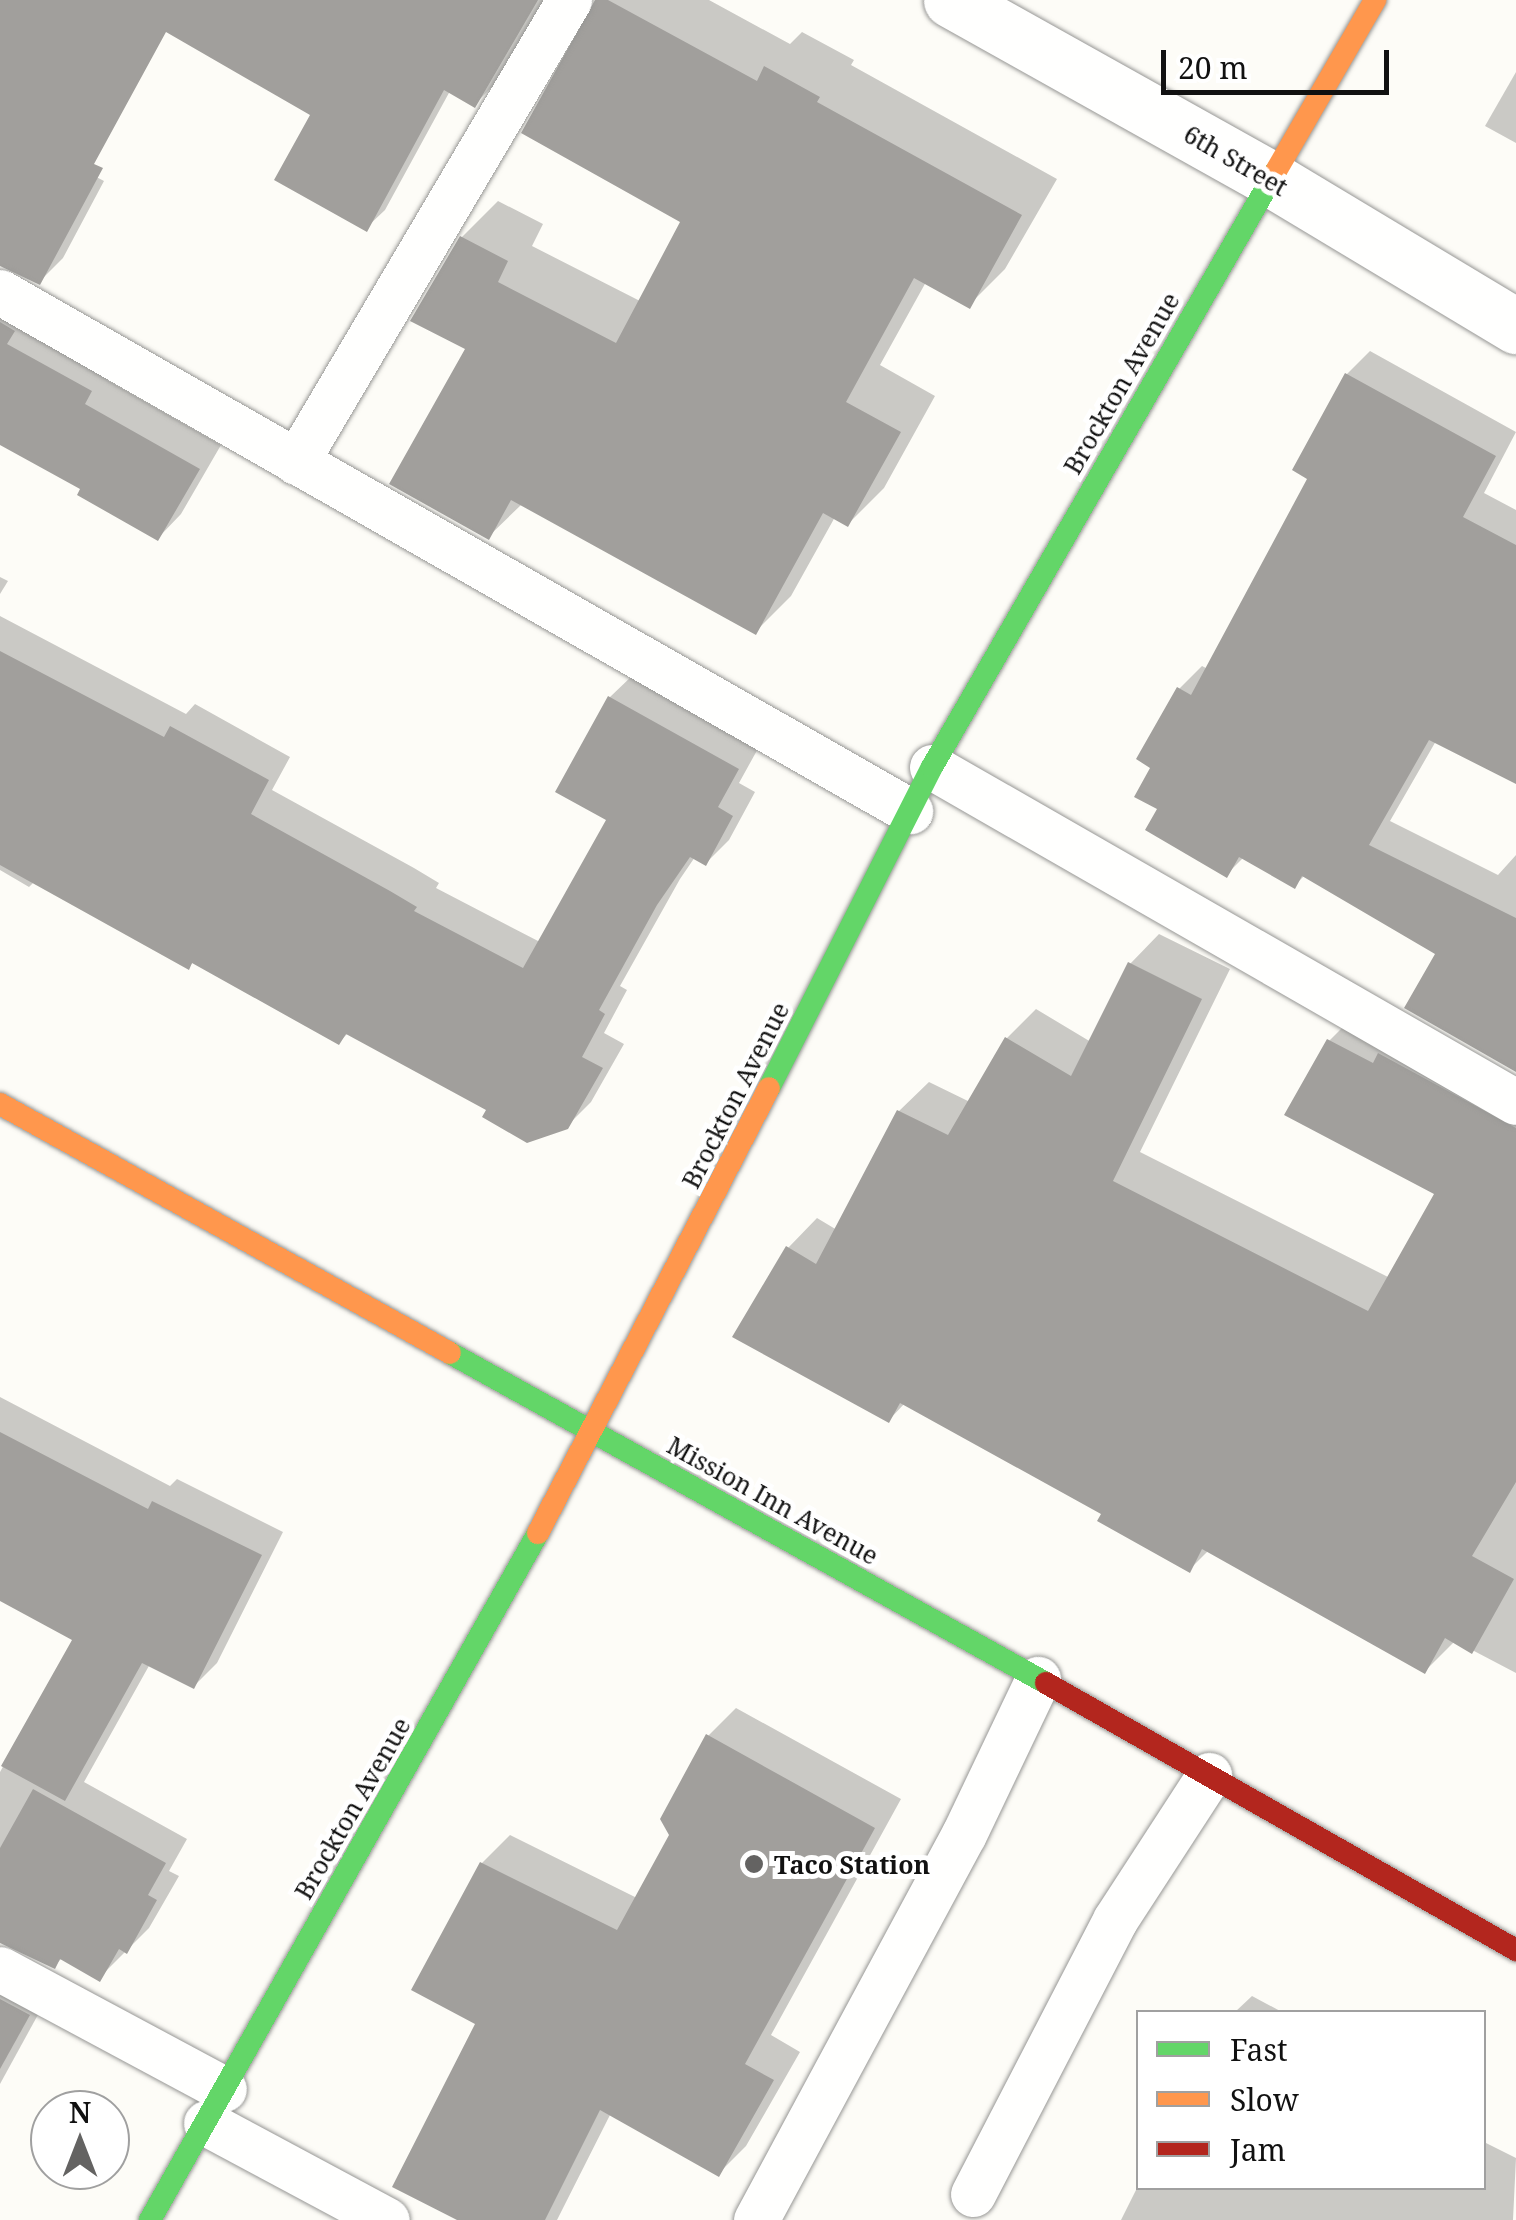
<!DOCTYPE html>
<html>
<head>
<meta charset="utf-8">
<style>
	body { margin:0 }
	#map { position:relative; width:1516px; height:2220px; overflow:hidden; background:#fdfcf7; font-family:"Noto Serif",serif }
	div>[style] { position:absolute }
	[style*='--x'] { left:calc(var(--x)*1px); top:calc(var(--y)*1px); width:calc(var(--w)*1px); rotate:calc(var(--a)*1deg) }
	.shadow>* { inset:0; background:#0003 }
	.building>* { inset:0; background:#a19f9c }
	.roads { filter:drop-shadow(0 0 2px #979795) drop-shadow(0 0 2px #979795) }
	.lane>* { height:45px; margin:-22.5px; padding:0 22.5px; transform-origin:22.5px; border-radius:22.5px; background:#fffffe }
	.street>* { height:55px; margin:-27.5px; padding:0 27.5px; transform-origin:27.5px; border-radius:27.5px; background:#fffffe }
	.fast>* { height:22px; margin:-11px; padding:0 11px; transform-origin:11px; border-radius:11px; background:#63d668 }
	.slow>* { height:22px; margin:-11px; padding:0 11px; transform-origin:11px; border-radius:11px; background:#ff974d }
	.jam>* { height:22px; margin:-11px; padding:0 11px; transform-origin:11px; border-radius:11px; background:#b3261e }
	.dots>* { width:28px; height:28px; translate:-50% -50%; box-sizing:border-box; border:5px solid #fff; border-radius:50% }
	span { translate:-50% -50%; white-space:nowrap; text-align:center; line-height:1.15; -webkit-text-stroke:10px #fff; paint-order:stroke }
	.street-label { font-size:25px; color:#111 }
	.poi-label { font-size:25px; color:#111; font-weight:700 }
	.left { translate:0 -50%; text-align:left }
	.legend { position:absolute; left:1136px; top:2010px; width:350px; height:180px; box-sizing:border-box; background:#fff; border:2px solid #a0a0a0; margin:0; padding:12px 18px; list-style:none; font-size:30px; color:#111 }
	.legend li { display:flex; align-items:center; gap:20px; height:50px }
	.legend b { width:50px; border:2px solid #a0a0a0 }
	.north { position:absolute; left:30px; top:2090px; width:100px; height:100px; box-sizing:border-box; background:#fff; border:2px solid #a0a0a0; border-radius:50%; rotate:0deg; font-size:28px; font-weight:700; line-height:40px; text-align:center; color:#111 }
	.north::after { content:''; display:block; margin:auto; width:35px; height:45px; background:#646362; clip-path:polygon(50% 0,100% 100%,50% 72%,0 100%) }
	.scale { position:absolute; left:1161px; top:50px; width:228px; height:45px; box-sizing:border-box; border:5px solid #111; border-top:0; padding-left:12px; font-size:30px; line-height:35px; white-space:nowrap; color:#111; -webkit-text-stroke:8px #fff; paint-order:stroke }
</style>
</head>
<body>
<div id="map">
	<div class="shadow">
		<i style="clip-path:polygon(0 0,120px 0,47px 151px,104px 181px,63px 258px,39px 282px,0 264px)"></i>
		<i style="clip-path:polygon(229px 0,544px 0,493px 86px,475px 104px,450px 91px,385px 210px,366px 228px,313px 114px)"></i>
		<i style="clip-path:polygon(595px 0,709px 0,790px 44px,802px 32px,854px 60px,851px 65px,1057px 179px,1005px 269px,969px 305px,926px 282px,880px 365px,935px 396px,884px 488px,848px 524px,835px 517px,791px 596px,755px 632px,522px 504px,488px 537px,468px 348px,413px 320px,462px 237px,498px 201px,543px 224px,532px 246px,640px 301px,683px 221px)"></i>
		<i style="clip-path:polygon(1516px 72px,1516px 143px,1485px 126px)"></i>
		<i style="clip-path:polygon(0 275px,114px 367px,107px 380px,221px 445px,181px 514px,158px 538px,84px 488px,0 442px)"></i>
		<i style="clip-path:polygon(1370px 351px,1516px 432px,1484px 493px,1516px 510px,1516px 781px,1436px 741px,1390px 821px,1498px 875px,1516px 855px,1516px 1029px,1438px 953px,1305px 875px,1294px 886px,1244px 857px,1227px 874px,1160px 808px,1153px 767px,1179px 689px,1202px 666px,1208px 669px,1311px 478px,1347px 374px)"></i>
		<i style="clip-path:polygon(0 577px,8px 581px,0 594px)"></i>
		<i style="clip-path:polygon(0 616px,186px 714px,195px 704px,290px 757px,272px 790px,414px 868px,439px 883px,436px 888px,540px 942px,609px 819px,610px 697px,634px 674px,760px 745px,739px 783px,755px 792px,729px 840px,706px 863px,695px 857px,680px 879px,620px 986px,627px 990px,604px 1033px,624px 1044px,591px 1102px,567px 1126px,490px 1109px,348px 1033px,339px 1042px,194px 961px,189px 967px,35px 881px,29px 887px,0 870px)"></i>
		<i style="clip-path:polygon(1159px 934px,1230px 969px,1140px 1152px,1390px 1278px,1438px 1194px,1329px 1041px,1359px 1011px,1516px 1095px,1516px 1673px,1455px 1641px,1425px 1671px,1209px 1550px,1189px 1570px,1104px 1513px,905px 1403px,889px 1420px,788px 1248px,817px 1218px,837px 1230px,899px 1111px,929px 1082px,970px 1102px,1007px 1038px,1036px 1009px,1091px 1042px,1130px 964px)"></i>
		<i style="clip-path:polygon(0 1397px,170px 1486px,177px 1479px,283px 1532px,217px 1663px,194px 1686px,150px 1664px,84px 1782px,187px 1839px,169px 1871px,179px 1876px,149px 1928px,99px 1978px,62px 1958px,54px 1966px,0 1940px,0 1772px,75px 1638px,0 1599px)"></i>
		<i style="clip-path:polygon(736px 1708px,901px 1799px,771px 2035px,800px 2052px,746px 2146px,718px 2174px,611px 2113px,557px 2220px,463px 2220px,478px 2023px,482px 1863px,510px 1835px,637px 1898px,672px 1835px,708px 1736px)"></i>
		<i style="clip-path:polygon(0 1959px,51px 1991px,0 2084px)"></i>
		<i style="clip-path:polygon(1252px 1996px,1282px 2012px,1235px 2012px)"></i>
		<i style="clip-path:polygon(1484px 2142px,1516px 2158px,1513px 2220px,1121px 2220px,1138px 2186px,1484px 2188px)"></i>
	</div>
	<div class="building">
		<i style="clip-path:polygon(0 0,538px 0,475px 108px,444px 90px,367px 232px,274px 180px,310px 115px,166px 32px,94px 164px,103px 168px,40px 285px,0 266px)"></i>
		<i style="clip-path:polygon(595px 0,608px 0,757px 81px,764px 66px,820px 97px,817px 102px,1022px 215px,970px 309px,914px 278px,846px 402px,901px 432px,848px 527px,823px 513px,756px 635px,511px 500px,489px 540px,389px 484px,465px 349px,410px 321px,460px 236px,508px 261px,498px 282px,616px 343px,680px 222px,521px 133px)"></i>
		<i style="clip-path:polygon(0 322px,15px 331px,7px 344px,92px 391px,85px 404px,200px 469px,158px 541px,77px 495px,80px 489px,0 445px)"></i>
		<i style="clip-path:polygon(1345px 373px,1496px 456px,1463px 517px,1516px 545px,1516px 784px,1429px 740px,1369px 845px,1516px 918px,1516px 1072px,1404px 1008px,1435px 954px,1302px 876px,1295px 889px,1239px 857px,1227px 878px,1145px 830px,1157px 809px,1134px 797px,1150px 768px,1136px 759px,1177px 687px,1191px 695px,1307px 479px,1292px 470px)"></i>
		<i style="clip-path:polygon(0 651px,164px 737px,170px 726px,269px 780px,251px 814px,390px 891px,417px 907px,414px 911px,523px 968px,606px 820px,555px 792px,608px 696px,739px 769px,718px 807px,733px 816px,706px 866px,690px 857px,657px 905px,599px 1010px,605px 1014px,582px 1057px,603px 1068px,568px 1129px,527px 1143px,482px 1117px,486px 1110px,346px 1034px,339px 1045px,192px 963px,189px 970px,0 865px)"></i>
		<i style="clip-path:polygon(1128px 962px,1202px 999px,1113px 1181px,1368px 1311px,1434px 1194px,1284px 1115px,1327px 1039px,1373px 1063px,1378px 1053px,1516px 1128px,1516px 1482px,1472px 1556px,1514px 1579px,1472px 1654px,1445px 1638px,1425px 1674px,1202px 1549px,1190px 1573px,1097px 1521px,1101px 1514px,900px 1403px,889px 1423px,732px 1337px,786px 1246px,816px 1264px,897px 1110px,948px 1135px,1005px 1037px,1071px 1076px)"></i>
		<i style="clip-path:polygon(0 1432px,148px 1509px,152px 1501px,262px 1555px,194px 1689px,142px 1663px,65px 1801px,1px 1766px,72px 1640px,0 1601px)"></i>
		<i style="clip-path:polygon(706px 1734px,875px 1828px,745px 2064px,774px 2080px,719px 2177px,600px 2110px,545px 2220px,457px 2220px,392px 2187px,475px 2024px,411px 1990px,480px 1862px,617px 1930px,669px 1835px,660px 1819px)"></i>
		<i style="clip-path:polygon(33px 1789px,166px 1863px,148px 1895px,157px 1900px,127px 1954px,119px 1949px,100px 1982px,60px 1959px,55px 1969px,0 1943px,0 1848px)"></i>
		<i style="clip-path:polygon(0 1999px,30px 2015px,0 2069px)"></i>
	</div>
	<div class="roads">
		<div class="lane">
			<i style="--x:0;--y:292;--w:1048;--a:29.7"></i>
			<i style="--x:296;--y:462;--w:537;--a:-59.42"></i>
			<i style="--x:932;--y:767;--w:673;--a:29.84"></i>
			<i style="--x:0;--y:1969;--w:254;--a:28.2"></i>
			<i style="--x:206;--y:2123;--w:205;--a:28.2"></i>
			<i style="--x:973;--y:2194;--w:309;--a:-62.6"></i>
			<i style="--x:1115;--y:1920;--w:173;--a:-57"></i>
			<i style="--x:756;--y:2220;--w:438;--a:-61.7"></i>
			<i style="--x:964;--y:1834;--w:172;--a:-64.5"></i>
		</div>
		<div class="street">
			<i style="--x:951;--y:0;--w:367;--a:29.2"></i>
			<i style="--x:1271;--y:179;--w:286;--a:31"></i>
		</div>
		<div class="fast">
			<i style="--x:769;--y:1088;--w:360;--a:-63.1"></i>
			<i style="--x:932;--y:767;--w:688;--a:-60.01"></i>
			<i style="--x:450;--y:1353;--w:681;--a:28.97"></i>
			<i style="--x:150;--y:2220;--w:789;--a:-60.54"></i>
		</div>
		<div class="slow">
			<i style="--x:1276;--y:171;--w:198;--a:-59.9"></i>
			<i style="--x:0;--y:1104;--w:514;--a:28.96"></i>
			<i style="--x:538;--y:1533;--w:501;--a:-62.57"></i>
		</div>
		<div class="jam">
			<i style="--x:1046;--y:1683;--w:541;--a:29.6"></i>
		</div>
	</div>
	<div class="dots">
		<i style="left:754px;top:1864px;background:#646362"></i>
	</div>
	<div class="street-label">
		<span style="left:1236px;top:160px;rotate:30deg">6th Street</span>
		<span style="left:1121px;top:383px;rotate:-60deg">Brockton Avenue</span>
		<span style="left:735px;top:1095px;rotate:-63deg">Brockton Avenue</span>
		<span style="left:773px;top:1500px;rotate:29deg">Mission Inn Avenue</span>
		<span style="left:352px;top:1808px;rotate:-60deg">Brockton Avenue</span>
	</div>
	<div class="poi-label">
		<span class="left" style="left:774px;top:1864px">Taco Station</span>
	</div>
	<ul class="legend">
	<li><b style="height:12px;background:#63d668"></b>Fast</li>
	<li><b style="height:12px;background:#ff974d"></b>Slow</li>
	<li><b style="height:12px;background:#b3261e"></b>Jam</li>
	</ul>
	<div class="north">N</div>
	<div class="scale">20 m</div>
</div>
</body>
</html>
